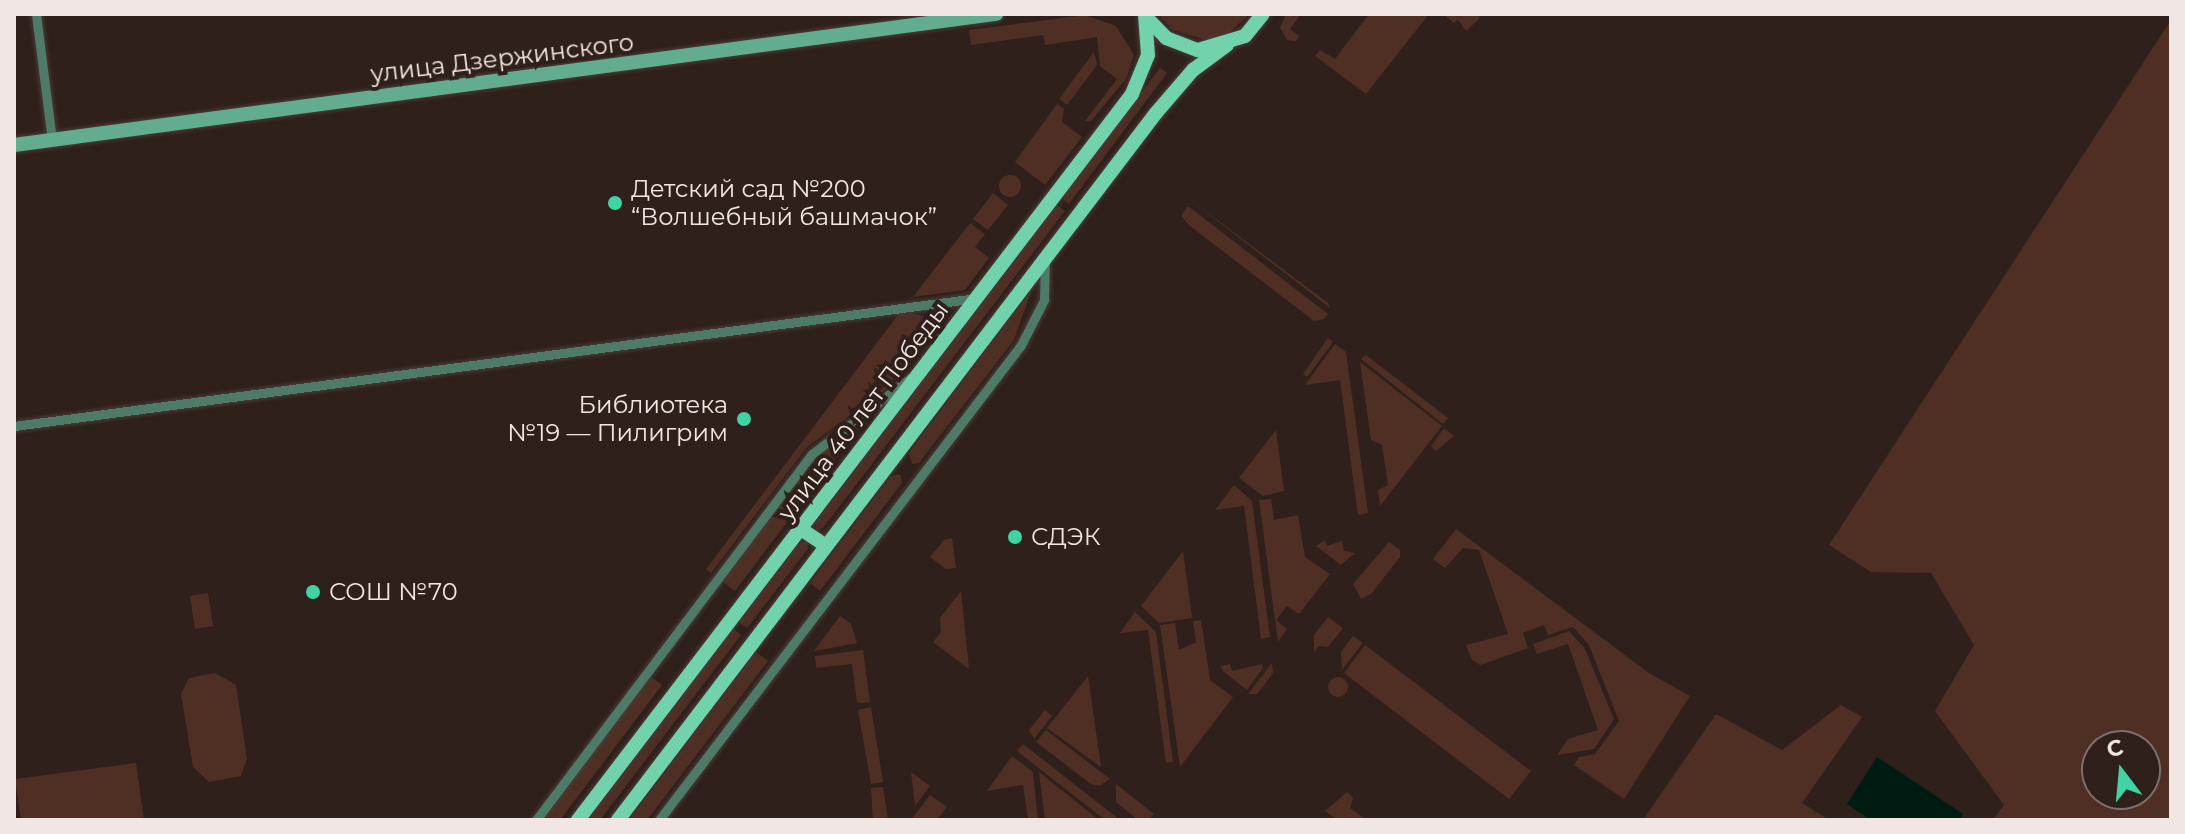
<!DOCTYPE html>
<html>
<head>
<meta charset="utf-8">
<style>
	body { margin:0 }
	#map { position:relative; width:2185px; height:834px; overflow:hidden; background:#2f201b; font-family:Montserrat,sans-serif }
	div>[style] { position:absolute }
	[style*='--x'] { left:calc(var(--x)*1px); top:calc(var(--y)*1px); width:calc(var(--w)*1px); rotate:calc(var(--a)*1deg) }
	.green>* { inset:0; background:#4f2f24 }
	.round { border-radius:50% }
	.water>* { inset:0; background:#001b11 }
	.roads { filter:drop-shadow(0 0 2px #4a3c37) drop-shadow(0 0 2px #4a3c37) }
	.street>* { height:9px; margin:-4.5px; padding:0 4.5px; transform-origin:4.5px; border-radius:4.5px; background:#4e7a68 }
	.secondary>* { height:14px; margin:-7px; padding:0 7px; transform-origin:7px; border-radius:7px; background:#62ac8f }
	.primary>* { height:14px; margin:-7px; padding:0 7px; transform-origin:7px; border-radius:7px; background:#71d2ac }
	.dots>* { width:22px; height:22px; translate:-50% -50%; box-sizing:border-box; border:4px solid #2f201b; border-radius:50% }
	span { translate:-50% -50%; white-space:nowrap; text-align:center; line-height:1.15; -webkit-text-stroke:8px #2f201b; paint-order:stroke }
	.street-label { font-size:24px; color:#f1e6e3 }
	.poi-label { font-size:24px; color:#f1e6e3 }
	.left { translate:0 -50%; text-align:left }
	.right { translate:-100% -50%; text-align:right }
	.frame { position:absolute; inset:0; border:16px solid #f1e6e3; pointer-events:none }
	.north { position:absolute; left:2081px; top:730px; width:80px; height:80px; box-sizing:border-box; background:#2f201b; border:2px solid #7d6f6b; border-radius:50%; rotate:344deg; font-size:22px; font-weight:700; line-height:32px; text-align:center; color:#f1e6e3 }
	.north::after { content:''; display:block; margin:auto; width:28px; height:36px; background:#3ed4a3; clip-path:polygon(50% 0,100% 100%,50% 72%,0 100%) }
</style>
</head>
<body>
<div id="map">
	<div class="green">
		<i style="clip-path:polygon(1158px 14px,1250px 14px,1225px 36px,1207px 40px,1173px 30px)"></i>
		<i style="clip-path:polygon(1286px 14px,1301px 14px,1290px 29px,1299px 36px,1296px 41px,1287px 40px,1280px 28px)"></i>
		<i style="clip-path:polygon(1369px 14px,1429px 14px,1366px 94px,1315px 56px,1320px 50px,1335px 59px)"></i>
		<i style="clip-path:polygon(1443px 14px,1477px 14px,1480px 18px,1466px 31px,1458px 20px,1454px 23px)"></i>
		<i style="clip-path:polygon(1085px 15px,1116px 26px,1134px 55px,1126px 79px,1091px 121px,1085px 121px,1117px 79px,1100px 66px,1097px 37px,1045px 45px,1043px 35px,971px 45px,969px 30px)"></i>
		<i style="clip-path:polygon(evenodd,2171px 20px,2171px 820px,1993px 820px,2004px 805px,1935px 711px,1974px 645px,1931px 573px,1871px 572px,1829px 545px,2171px 20px,2097px 746px,2145px 746px,2145px 794px,2097px 794px,2097px 746px)"></i>
		<i style="clip-path:polygon(1094px 52px,1097px 65px,1067px 105px,1059px 99px)"></i>
		<i style="clip-path:polygon(1160px 68px,1167px 73px,1069px 204px,1062px 198px)"></i>
		<i style="clip-path:polygon(1057px 104px,1064px 109px,1062px 122px,1082px 137px,1045px 185px,1015px 162px)"></i>
		<i class="round" style="left:999px;top:175px;width:22px;height:22px"></i>
		<i style="clip-path:polygon(993px 193px,1008px 205px,988px 230px,973px 219px)"></i>
		<i style="clip-path:polygon(1192px 201px,1328px 303px,1330px 308px,1193px 202px)"></i>
		<i style="clip-path:polygon(1057px 205px,1065px 211px,823px 528px,816px 530px,815px 523px)"></i>
		<i style="clip-path:polygon(1188px 206px,1328px 314px,1324px 319px,1314px 321px,1190px 226px,1181px 216px)"></i>
		<i style="clip-path:polygon(970px 223px,985px 234px,975px 247px,989px 258px,965px 290px,913px 297px)"></i>
		<i style="clip-path:polygon(1032px 289px,1014px 340px,919px 463px,912px 464px,909px 453px)"></i>
		<i style="clip-path:polygon(901px 311px,928px 317px,930px 335px,886px 389px,807px 447px,711px 573px,706px 569px)"></i>
		<i style="clip-path:polygon(1328px 338px,1333px 342px,1307px 377px,1303px 374px)"></i>
		<i style="clip-path:polygon(1335px 344px,1346px 352px,1368px 513px,1358px 515px,1340px 380px,1305px 385px)"></i>
		<i style="clip-path:polygon(1366px 355px,1448px 418px,1443px 424px,1361px 359px)"></i>
		<i style="clip-path:polygon(1360px 362px,1442px 426px,1380px 506px,1378px 490px,1388px 485px,1382px 445px,1371px 440px)"></i>
		<i style="clip-path:polygon(866px 418px,735px 591px,722px 581px,816px 457px)"></i>
		<i style="clip-path:polygon(1444px 428px,1454px 436px,1436px 451px,1431px 446px)"></i>
		<i style="clip-path:polygon(1276px 430px,1284px 491px,1263px 496px,1239px 478px)"></i>
		<i style="clip-path:polygon(900px 474px,902px 483px,820px 591px,810px 583px,891px 476px)"></i>
		<i style="clip-path:polygon(1234px 485px,1252px 501px,1270px 637px,1261px 639px,1244px 506px,1215px 510px)"></i>
		<i style="clip-path:polygon(1271px 499px,1274px 520px,1298px 515px,1305px 557px,1330px 574px,1299px 614px,1287px 606px,1276px 620px,1287px 629px,1278px 642px,1259px 500px)"></i>
		<i style="clip-path:polygon(1456px 529px,1649px 673px,1690px 696px,1624px 799px,1574px 765px,1579px 757px,1595px 754px,1619px 721px,1589px 645px,1573px 627px,1548px 635px,1544px 625px,1523px 633px,1528px 648px,1480px 665px,1472px 660px,1466px 645px,1508px 634px,1479px 550px,1463px 548px,1445px 568px,1433px 559px)"></i>
		<i style="clip-path:polygon(952px 538px,956px 568px,946px 569px,930px 557px,944px 540px)"></i>
		<i style="clip-path:polygon(1325px 540px,1327px 546px,1342px 541px,1344px 551px,1355px 553px,1341px 565px,1316px 546px)"></i>
		<i style="clip-path:polygon(807px 541px,808px 549px,747px 628px,739px 622px,800px 543px)"></i>
		<i style="clip-path:polygon(1389px 542px,1400px 550px,1400px 557px,1371px 594px,1361px 599px,1353px 584px)"></i>
		<i style="clip-path:polygon(1183px 551px,1192px 618px,1159px 623px,1141px 606px)"></i>
		<i style="clip-path:polygon(961px 591px,969px 669px,933px 642px,941px 632px,940px 618px)"></i>
		<i style="clip-path:polygon(208px 593px,213px 626px,195px 629px,190px 596px)"></i>
		<i style="clip-path:polygon(1135px 612px,1156px 632px,1173px 762px,1166px 763px,1148px 630px,1120px 633px)"></i>
		<i style="clip-path:polygon(840px 616px,851px 624px,857px 643px,814px 651px)"></i>
		<i style="clip-path:polygon(1328px 617px,1343px 628px,1328px 647px,1319px 646px,1314px 652px,1314px 635px)"></i>
		<i style="clip-path:polygon(1201px 620px,1210px 680px,1233px 697px,1180px 767px,1160px 625px,1175px 623px,1179px 650px,1196px 642px,1193px 621px)"></i>
		<i style="clip-path:polygon(733px 629px,741px 635px,600px 820px,588px 820px)"></i>
		<i style="clip-path:polygon(1569px 631px,1585px 649px,1614px 719px,1594px 749px,1557px 755px,1568px 739px,1598px 730px,1568px 644px,1537px 654px,1533px 644px)"></i>
		<i style="clip-path:polygon(1353px 636px,1363px 643px,1342px 670px,1341px 652px)"></i>
		<i style="clip-path:polygon(1365px 645px,1531px 771px,1509px 799px,1344px 673px)"></i>
		<i style="clip-path:polygon(863px 650px,870px 702px,863px 703px,857px 702px,852px 664px,816px 668px,815px 656px)"></i>
		<i style="clip-path:polygon(756px 652px,768px 661px,647px 820px,629px 820px)"></i>
		<i style="clip-path:polygon(1272px 663px,1273px 673px,1257px 694px,1248px 694px)"></i>
		<i style="clip-path:polygon(1230px 664px,1232px 671px,1262px 664px,1263px 668px,1247px 690px,1223px 671px,1221px 666px)"></i>
		<i style="clip-path:polygon(215px 673px,236px 685px,247px 759px,241px 776px,209px 782px,193px 767px,181px 694px,189px 678px)"></i>
		<i style="clip-path:polygon(650px 676px,662px 685px,560px 820px,541px 820px)"></i>
		<i style="clip-path:polygon(1088px 676px,1101px 767px,1047px 728px)"></i>
		<i class="round" style="left:1328px;top:677px;width:20px;height:20px"></i>
		<i style="clip-path:polygon(1841px 705px,1862px 717px,1802px 803px,1829px 820px,1643px 820px,1716px 714px,1782px 750px)"></i>
		<i style="clip-path:polygon(871px 707px,883px 782px,871px 784px,858px 710px)"></i>
		<i style="clip-path:polygon(1045px 710px,1052px 716px,1034px 739px,1029px 730px)"></i>
		<i style="clip-path:polygon(1046px 730px,1110px 779px,1099px 786px,1091px 784px,1036px 742px)"></i>
		<i style="clip-path:polygon(1023px 744px,1120px 820px,1105px 820px,1017px 751px)"></i>
		<i style="clip-path:polygon(1012px 756px,1033px 772px,1038px 820px,1028px 820px,1023px 785px,987px 791px)"></i>
		<i style="clip-path:polygon(136px 763px,144px 820px,21px 820px,15px 779px)"></i>
		<i style="clip-path:polygon(911px 772px,930px 786px,915px 806px,915px 805px)"></i>
		<i style="clip-path:polygon(1039px 772px,1099px 820px,1045px 820px)"></i>
		<i style="clip-path:polygon(1116px 784px,1154px 814px,1149px 820px,1138px 820px,1116px 802px)"></i>
		<i style="clip-path:polygon(883px 787px,888px 820px,873px 820px,871px 788px)"></i>
		<i style="clip-path:polygon(1347px 792px,1353px 798px,1350px 808px,1367px 820px,1337px 820px,1325px 811px)"></i>
		<i style="clip-path:polygon(930px 795px,947px 807px,937px 820px,911px 820px)"></i>
	</div>
	<div class="water">
		<i style="clip-path:polygon(1877px 757px,1963px 814px,1960px 820px,1871px 820px,1847px 804px)"></i>
	</div>
	<div class="roads">
		<div class="street">
			<i style="--x:36;--y:14;--w:127;--a:82.8"></i>
			<i style="--x:14;--y:426;--w:971;--a:-7.57"></i>
			<i style="--x:536;--y:820;--w:458;--a:-53"></i>
			<i style="--x:812;--y:454;--w:124;--a:-37.8"></i>
			<i style="--x:659;--y:820;--w:597;--a:-52.69"></i>
			<i style="--x:1021;--y:345;--w:51;--a:-62.9"></i>
			<i style="--x:1044;--y:300;--w:41;--a:-88.6"></i>
		</div>
		<div class="secondary">
			<i style="--x:14;--y:145;--w:991;--a:-7.6"></i>
		</div>
		<div class="primary">
			<i style="--x:1147;--y:18;--w:28;--a:46"></i>
			<i style="--x:1166;--y:38;--w:34;--a:21"></i>
			<i style="--x:1198;--y:50;--w:49;--a:-16.6"></i>
			<i style="--x:1245;--y:36;--w:28;--a:-51"></i>
			<i style="--x:801;--y:529;--w:30;--a:34"></i>
			<i style="--x:578;--y:820;--w:913;--a:-52.65"></i>
			<i style="--x:1132;--y:94;--w:42;--a:-67.7"></i>
			<i style="--x:1148;--y:55;--w:40;--a:-94.3"></i>
			<i style="--x:618;--y:820;--w:888;--a:-52.73"></i>
			<i style="--x:1156;--y:113;--w:57;--a:-49.3"></i>
			<i style="--x:1193;--y:70;--w:42;--a:-36.3"></i>
		</div>
	</div>
	<div class="dots">
		<i style="left:615px;top:203px;background:#3ed4a3"></i>
		<i style="left:744px;top:419px;background:#3ed4a3"></i>
		<i style="left:1015px;top:537px;background:#3ed4a3"></i>
		<i style="left:313px;top:592px;background:#3ed4a3"></i>
	</div>
	<div class="street-label">
		<span style="left:502px;top:58px;rotate:-7deg">улица Дзержинского</span>
		<span style="left:863px;top:411px;rotate:-53deg">улица 40 лет Победы</span>
	</div>
	<div class="poi-label">
		<span class="left" style="left:631px;top:203px">Детский сад №200<br>“Волшебный башмачок”</span>
		<span class="right" style="left:728px;top:419px">Библиотека<br>№19 — Пилигрим</span>
		<span class="left" style="left:1031px;top:537px">СДЭК</span>
		<span class="left" style="left:329px;top:592px">СОШ №70</span>
	</div>
	<div class="frame"></div>
	<div class="north">С</div>
</div>
</body>
</html>
